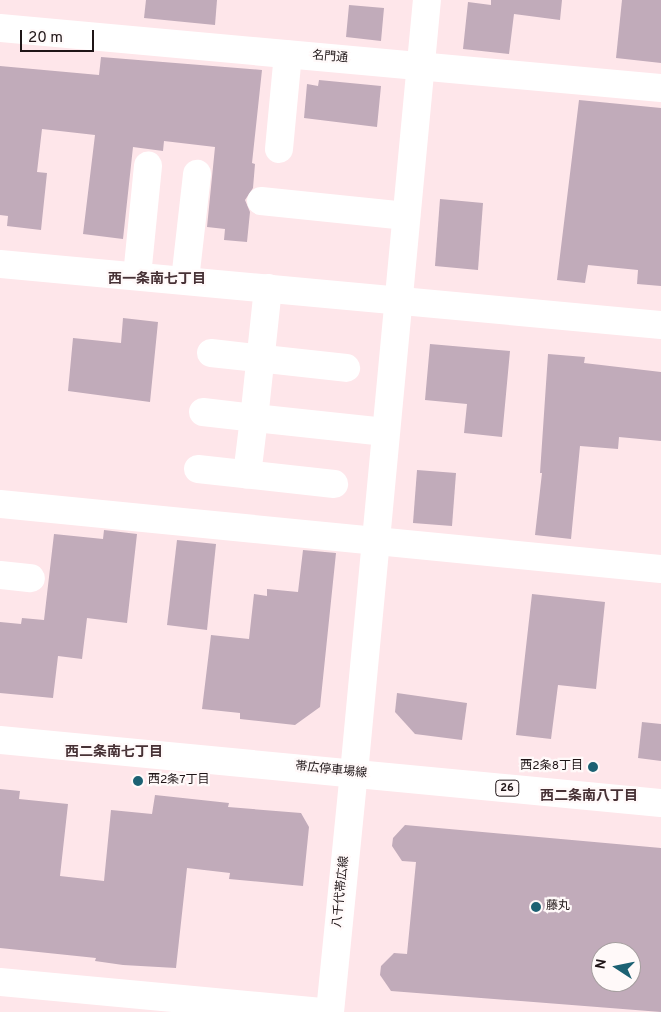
<!DOCTYPE html>
<html>
<head>
<meta charset="utf-8">
<style>
	body { margin:0 }
	#map { position:relative; width:661px; height:1012px; overflow:hidden; background:#fee6ea; font-family:Overpass,"Noto Sans JP",sans-serif }
	div>[style] { position:absolute }
	[style*='--x'] { left:calc(var(--x)*1px); top:calc(var(--y)*1px); width:calc(var(--w)*1px); rotate:calc(var(--a)*1deg) }
	.building>* { inset:0; background:#c1abba }
	.minor>* { height:28px; margin:-14px; padding:0 14px; transform-origin:14px; border-radius:14px; background:#fff }
	.major>* { height:28px; margin:-14px; padding:0 14px; transform-origin:14px; border-radius:14px; background:#fff }
	.dots>* { width:14px; height:14px; translate:-50% -50%; box-sizing:border-box; border:2px solid #fff9f9; border-radius:50% }
	span { translate:-50% -50%; white-space:nowrap; text-align:center; line-height:1.15; -webkit-text-stroke:4.5px #fff9f9; paint-order:stroke }
	.shield-label span { padding:1px 4px; background:#fff9f9; border:1px solid; border-radius:4px; -webkit-text-stroke-width:0 }
	.shield-label { font-size:11px; color:#1f1517; font-weight:700 }
	.street-label { font-size:12px; color:#1f1517 }
	.poi-label { font-size:12px; color:#1f1517 }
	.right { translate:-100% -50%; text-align:right }
	.left { translate:0 -50%; text-align:left }
	.neighbourhood-label { font-size:14px; color:#473135; font-weight:700 }
	.north { position:absolute; left:591px; top:942px; width:50px; height:50px; box-sizing:border-box; background:#fff9f9; border:1px solid #a59e9f; border-radius:50%; rotate:281deg; font-size:14px; font-weight:700; line-height:20px; text-align:center; color:#1f1517 }
	.north::after { content:''; display:block; margin:auto; width:18px; height:22px; background:#1c6173; clip-path:polygon(50% 0,100% 100%,50% 72%,0 100%) }
	.scale { position:absolute; left:20px; top:30px; width:74px; height:22px; box-sizing:border-box; border:2px solid #1f1517; border-top:0; padding-left:6px; font-size:15px; line-height:18px; white-space:nowrap; color:#1f1517; -webkit-text-stroke:4px #fff9f9; paint-order:stroke }
</style>
</head>
<body>
<div id="map">
	<div class="building">
		<i style="clip-path:polygon(146px 0,217px 0,215px 25px,144px 18px)"></i>
		<i style="clip-path:polygon(491px 0,562px 0,560px 20px,514px 14px,509px 54px,463px 49px,468px 2px,491px 5px)"></i>
		<i style="clip-path:polygon(622px 0,661px 0,661px 63px,616px 58px)"></i>
		<i style="clip-path:polygon(349px 5px,384px 8px,381px 41px,346px 37px)"></i>
		<i style="clip-path:polygon(101px 57px,262px 70px,252px 163px,255px 164px,253px 188px,245px 200px,250px 212px,247px 242px,224px 240px,225px 229px,207px 227px,215px 147px,164px 141px,163px 151px,133px 147px,123px 239px,83px 234px,95px 135px,42px 129px,37px 172px,47px 173px,41px 230px,7px 226px,8px 216px,0 215px,0 66px,99px 75px)"></i>
		<i style="clip-path:polygon(319px 80px,381px 86px,377px 127px,304px 118px,307px 84px,318px 86px)"></i>
		<i style="clip-path:polygon(579px 100px,661px 108px,661px 286px,637px 284px,638px 270px,588px 265px,585px 283px,557px 280px)"></i>
		<i style="clip-path:polygon(440px 199px,483px 203px,478px 270px,435px 266px)"></i>
		<i style="clip-path:polygon(123px 318px,158px 322px,150px 402px,68px 391px,73px 338px,121px 343px)"></i>
		<i style="clip-path:polygon(430px 344px,510px 351px,502px 437px,464px 433px,467px 404px,425px 400px)"></i>
		<i style="clip-path:polygon(548px 354px,585px 357px,584px 363px,661px 372px,661px 441px,619px 437px,618px 449px,580px 446px,571px 539px,535px 535px,542px 473px,540px 473px)"></i>
		<i style="clip-path:polygon(417px 470px,456px 473px,452px 526px,413px 523px)"></i>
		<i style="clip-path:polygon(104px 530px,137px 534px,127px 623px,87px 618px,82px 659px,58px 656px,53px 698px,0 693px,0 622px,21px 624px,22px 618px,44px 620px,54px 534px,103px 539px)"></i>
		<i style="clip-path:polygon(177px 540px,216px 544px,207px 630px,167px 625px)"></i>
		<i style="clip-path:polygon(303px 550px,336px 553px,320px 707px,295px 725px,240px 719px,240px 713px,202px 709px,211px 635px,249px 639px,254px 594px,267px 596px,267px 589px,298px 592px)"></i>
		<i style="clip-path:polygon(532px 594px,605px 602px,596px 689px,558px 685px,551px 739px,516px 735px)"></i>
		<i style="clip-path:polygon(397px 693px,467px 703px,462px 740px,415px 734px,395px 712px)"></i>
		<i style="clip-path:polygon(642px 722px,661px 724px,661px 761px,638px 758px)"></i>
		<i style="clip-path:polygon(0 789px,20px 791px,19px 799px,68px 804px,60px 876px,104px 881px,111px 810px,152px 814px,155px 795px,229px 803px,228px 807px,301px 813px,309px 827px,303px 886px,229px 879px,230px 873px,187px 868px,176px 968px,123px 965px,95px 961px,96px 958px,0 948px)"></i>
		<i style="clip-path:polygon(evenodd,405px 825px,661px 848px,661px 1012px,391px 991px,380px 975px,381px 966px,394px 953px,407px 954px,416px 862px,402px 861px,392px 846px,393px 838px,405px 825px,601px 952px,631px 952px,631px 982px,601px 982px,601px 952px)"></i>
	</div>
	<div class="minor">
		<i style="--x:0;--y:28;--w:664;--a:5.19"></i>
		<i style="--x:279;--y:149;--w:95;--a:-84.6"></i>
		<i style="--x:261;--y:201;--w:146;--a:5.9"></i>
		<i style="--x:0;--y:264;--w:664;--a:5.27"></i>
		<i style="--x:137;--y:276;--w:111;--a:-84.3"></i>
		<i style="--x:185;--y:280;--w:107;--a:-83.5"></i>
		<i style="--x:268;--y:288;--w:131;--a:96.1"></i>
		<i style="--x:254;--y:418;--w:132;--a:6.1"></i>
		<i style="--x:211;--y:353;--w:136;--a:6.3"></i>
		<i style="--x:203;--y:412;--w:51;--a:6.7"></i>
		<i style="--x:254;--y:418;--w:57;--a:97"></i>
		<i style="--x:198;--y:469;--w:137;--a:6.3"></i>
		<i style="--x:0;--y:504;--w:664;--a:5.62"></i>
		<i style="--x:0;--y:575;--w:31;--a:6"></i>
		<i style="--x:354;--y:773;--w:776;--a:-84.61"></i>
		<i style="--x:0;--y:982;--w:323;--a:5.3"></i>
	</div>
	<div class="major">
		<i style="--x:0;--y:740;--w:664;--a:5.44"></i>
		<i style="--x:330;--y:1012;--w:240;--a:-84.3"></i>
	</div>
	<div class="dots">
		<i style="left:593px;top:767px;background:#1c6173"></i>
		<i style="left:138px;top:781px;background:#1c6173"></i>
		<i style="left:536px;top:907px;background:#1c6173"></i>
	</div>
	<div class="shield-label">
		<span style="left:507px;top:788px">26</span>
	</div>
	<div class="street-label">
		<span style="left:330px;top:58px;rotate:5deg">名門通</span>
		<span style="left:331px;top:771px;rotate:6deg">帯広停車場線</span>
		<span style="left:342px;top:892px;rotate:-84deg">八千代帯広線</span>
	</div>
	<div class="poi-label">
		<span class="right" style="left:583px;top:767px">西2条8丁目</span>
		<span class="left" style="left:148px;top:781px">西2条7丁目</span>
		<span class="left" style="left:546px;top:907px">藤丸</span>
	</div>
	<div class="neighbourhood-label">
		<span style="left:157px;top:280px">西一条南七丁目</span>
		<span style="left:114px;top:753px">西二条南七丁目</span>
		<span style="left:589px;top:797px">西二条南八丁目</span>
	</div>
	<div class="north">N</div>
	<div class="scale">20 m</div>
</div>
</body>
</html>
